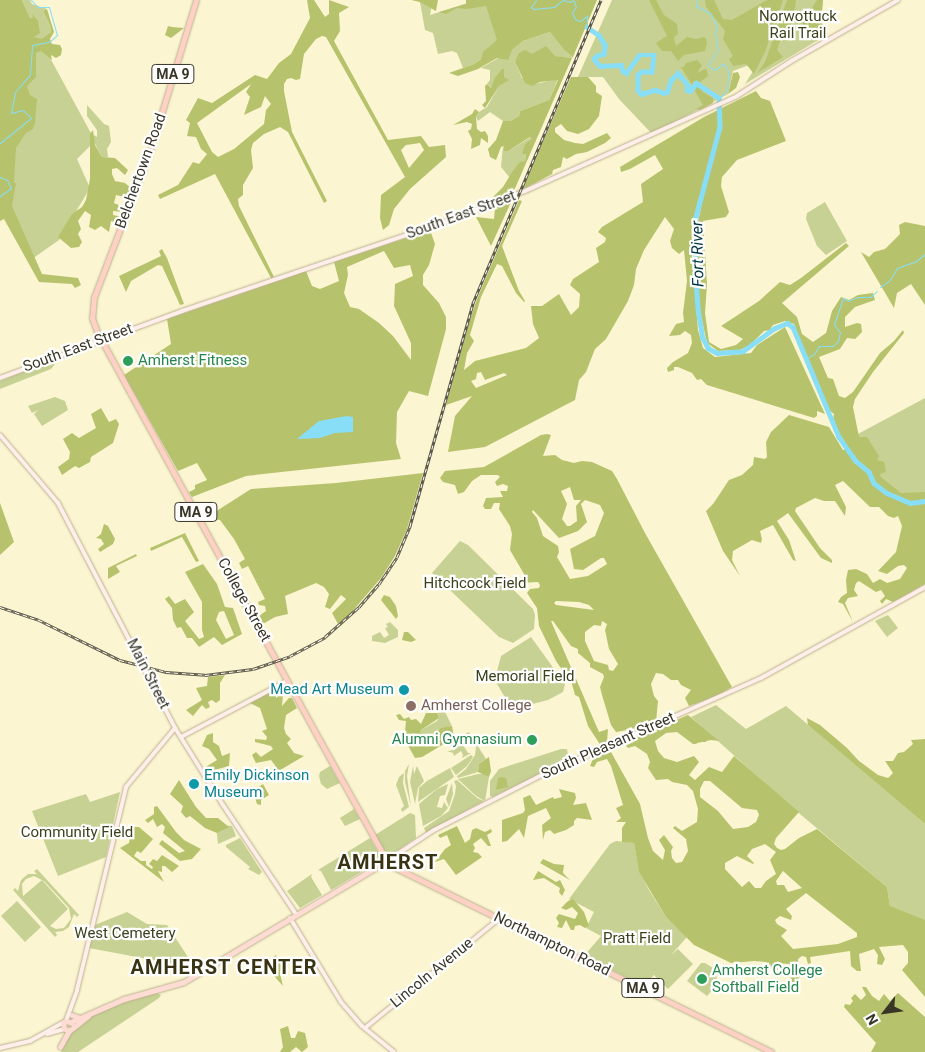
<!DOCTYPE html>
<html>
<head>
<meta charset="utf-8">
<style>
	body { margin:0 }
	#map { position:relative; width:925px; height:1052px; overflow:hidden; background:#fcf5d1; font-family:Roboto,sans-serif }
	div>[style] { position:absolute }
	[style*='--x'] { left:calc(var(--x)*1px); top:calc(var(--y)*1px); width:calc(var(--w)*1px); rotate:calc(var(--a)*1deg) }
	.green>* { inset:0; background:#c7d193 }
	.forest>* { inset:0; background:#b7c36c }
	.water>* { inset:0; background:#88def7 }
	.stream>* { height:1px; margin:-0.5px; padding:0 0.5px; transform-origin:0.5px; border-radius:0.5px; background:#88def7 }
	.river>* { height:4.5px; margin:-2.25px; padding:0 2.25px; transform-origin:2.25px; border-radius:2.25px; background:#88def7 }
	.roads { filter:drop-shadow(0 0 1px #b9b290) drop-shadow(0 0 1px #b9b290) }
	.secondary>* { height:4px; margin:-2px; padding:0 2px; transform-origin:2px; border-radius:2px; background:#ffeee9 }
	.primary>* { height:4.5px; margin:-2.25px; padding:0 2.25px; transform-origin:2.25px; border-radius:2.25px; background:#ffdcd3 }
	.trunk>* { height:5px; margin:-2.5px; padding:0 2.5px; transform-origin:2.5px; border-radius:2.5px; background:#ffd0c4 }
	.rail>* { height:3px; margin-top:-1.5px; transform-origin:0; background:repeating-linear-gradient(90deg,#fff 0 4px,#5e5a48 0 8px); box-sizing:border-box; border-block:1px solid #5e5a48 }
	.dots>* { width:14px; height:14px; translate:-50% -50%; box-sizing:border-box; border:2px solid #fff; border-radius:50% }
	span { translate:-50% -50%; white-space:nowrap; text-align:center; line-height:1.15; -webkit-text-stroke:4.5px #fff; paint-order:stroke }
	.shield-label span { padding:1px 4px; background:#fff; border:1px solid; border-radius:4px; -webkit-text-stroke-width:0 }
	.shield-label { font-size:14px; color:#393628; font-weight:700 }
	.park-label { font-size:15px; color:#3c411c }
	.street-label { font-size:15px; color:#393628 }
	.leisure-label { font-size:15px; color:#27864d }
	.left { translate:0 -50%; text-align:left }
	.right { translate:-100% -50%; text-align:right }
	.culture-label { font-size:15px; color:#0d838f }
	.education-label { font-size:15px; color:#785e54 }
	.water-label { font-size:16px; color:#003642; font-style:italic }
	.district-label { font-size:20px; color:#393314; font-weight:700; letter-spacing:1px }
	.north { position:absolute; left:860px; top:987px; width:50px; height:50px; -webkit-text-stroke:4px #fff; paint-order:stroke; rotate:240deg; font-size:14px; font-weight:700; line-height:20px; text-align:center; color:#393628 }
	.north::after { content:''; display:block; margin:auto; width:18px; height:22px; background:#393628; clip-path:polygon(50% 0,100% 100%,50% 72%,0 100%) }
</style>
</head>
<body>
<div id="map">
	<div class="green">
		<i style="clip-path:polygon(22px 0,30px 0,32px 4px,47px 9px,43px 11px,50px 25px,51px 32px,42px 40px,34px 37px,33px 18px,30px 18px)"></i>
		<i style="clip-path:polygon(412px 0,433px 0,430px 15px,477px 0,508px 0,519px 31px,474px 64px,463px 68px,457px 53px,452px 51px,438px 54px,433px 33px,425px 30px,420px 2px)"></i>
		<i style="clip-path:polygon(612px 0,823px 0,821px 22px,828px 34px,745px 84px,755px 68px,749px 65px,733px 71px,728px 94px,652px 134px,619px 99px,603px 77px,578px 77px)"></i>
		<i style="clip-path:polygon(550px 32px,564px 50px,573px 57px,572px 58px,531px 54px,515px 62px,522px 78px,535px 84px,558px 79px,549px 100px,520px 111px,519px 116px,510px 121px,503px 121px,490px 112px,478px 121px,476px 117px,479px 112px,487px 107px,504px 77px,504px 69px,491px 88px,487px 84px,490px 80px,490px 70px,481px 68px,512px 50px,523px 41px)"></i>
		<i style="clip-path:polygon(42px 43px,93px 137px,94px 135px,97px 137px,97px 130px,87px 116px,87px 105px,104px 124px,109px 126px,111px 142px,107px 149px,108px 157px,102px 157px,94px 142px,77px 159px,90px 188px,59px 240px,32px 259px,11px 218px,15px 132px,32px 48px)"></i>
		<i style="clip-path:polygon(531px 137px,532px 139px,522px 154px,526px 153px,525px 161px,514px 169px,510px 178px,501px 167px,503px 146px,508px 151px)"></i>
		<i style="clip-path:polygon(825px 202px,847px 241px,826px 255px,817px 246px,806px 219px,807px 213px)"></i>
		<i style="clip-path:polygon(54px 359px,55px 364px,51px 369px,0 389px,0 381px)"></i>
		<i style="clip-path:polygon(55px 397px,65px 401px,68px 410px,42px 426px,34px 414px,38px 410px,32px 413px,28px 406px)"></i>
		<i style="clip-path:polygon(925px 398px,925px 503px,908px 502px,849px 454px,843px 442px)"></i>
		<i style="clip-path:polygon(460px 541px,468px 545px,533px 609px,535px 615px,534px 629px,513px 643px,499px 637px,432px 573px)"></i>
		<i style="clip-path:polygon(888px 615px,898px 628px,887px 637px,875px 621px)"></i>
		<i style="clip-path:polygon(390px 622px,398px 630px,398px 637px,385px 643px,372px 641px,372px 636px,380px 632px,384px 638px,389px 635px,385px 628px,388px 627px,386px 624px)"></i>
		<i style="clip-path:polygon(531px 637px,565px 684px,563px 692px,548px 700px,517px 708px,510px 706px,493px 677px,496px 675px,501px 656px)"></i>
		<i style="clip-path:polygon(716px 705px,746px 729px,786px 706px,925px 824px,925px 932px,890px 906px,887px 887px,794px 809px,691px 717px)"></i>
		<i style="clip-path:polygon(445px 712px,452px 726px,437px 730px,417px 747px,421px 730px,437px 721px,439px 718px,437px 713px)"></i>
		<i style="clip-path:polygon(469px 732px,486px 759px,479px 764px,478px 772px,458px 778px,457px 776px,466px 769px,475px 755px,476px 747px,472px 741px,469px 737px,463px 738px,462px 736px)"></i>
		<i style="clip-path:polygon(461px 742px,468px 753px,471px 753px,462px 758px,463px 755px,461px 751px,454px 756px,453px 753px,447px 751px,455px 750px,456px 744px)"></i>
		<i style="clip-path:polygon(561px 749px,567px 749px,569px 761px,493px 797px,490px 796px,490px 781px,499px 769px)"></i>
		<i style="clip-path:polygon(471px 755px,473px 757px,467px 766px,456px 775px,451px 768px)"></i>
		<i style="clip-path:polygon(409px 764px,407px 776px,411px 807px,405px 782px,405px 771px)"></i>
		<i style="clip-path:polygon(330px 766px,340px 783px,327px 789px,321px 784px,319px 776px,320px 772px)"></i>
		<i style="clip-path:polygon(413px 766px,414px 774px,417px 766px,424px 781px,418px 788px,415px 804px,410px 782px)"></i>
		<i style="clip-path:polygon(450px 768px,454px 777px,418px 802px,419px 788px,427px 781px)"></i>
		<i style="clip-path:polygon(404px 773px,403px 783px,409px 807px,402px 812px,401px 809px,404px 806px,396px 785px,399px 777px)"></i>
		<i style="clip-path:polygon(478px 774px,484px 774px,489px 777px,485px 801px,476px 796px,458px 779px)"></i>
		<i style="clip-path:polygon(457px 780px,477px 798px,484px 801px,426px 833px,424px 828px,449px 811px,455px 794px,456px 786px,454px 781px)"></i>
		<i style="clip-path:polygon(452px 783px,453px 794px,449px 807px,446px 799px)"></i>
		<i style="clip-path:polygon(448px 784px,445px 795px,440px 796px,437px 807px,442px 808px,444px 802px,448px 808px,441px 816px,423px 826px,419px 804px,437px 789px)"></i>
		<i style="clip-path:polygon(120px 792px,106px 857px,58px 876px,32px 811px,86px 794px,90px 802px)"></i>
		<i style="clip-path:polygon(354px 809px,360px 819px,345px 826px,340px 818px)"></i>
		<i style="clip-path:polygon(410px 813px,415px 815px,416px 838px,391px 855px,387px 855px,375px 835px)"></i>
		<i style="clip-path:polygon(216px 825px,232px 826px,236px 836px,218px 844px)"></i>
		<i style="clip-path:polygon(240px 838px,262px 872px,259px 875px,248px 869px,250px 867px,226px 847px,226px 845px)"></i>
		<i style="clip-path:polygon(370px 838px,381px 857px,380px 861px,331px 890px,321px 871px,318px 870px)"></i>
		<i style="clip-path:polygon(616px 841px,634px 843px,639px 871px,649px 890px,666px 917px,687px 937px,671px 955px,678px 949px,693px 964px,668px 989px,654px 975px,643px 986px,584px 956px,601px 936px,586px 928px,594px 912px,569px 899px,610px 844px)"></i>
		<i style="clip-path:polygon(evenodd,37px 869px,79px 915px,77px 917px,74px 914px,69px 927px,63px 931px,55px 932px,57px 935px,55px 937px,13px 890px,15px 888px,18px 891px,21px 880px,28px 874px,37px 874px,34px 871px,37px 869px,34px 876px,44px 881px,69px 908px,71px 919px,64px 928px,56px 929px,50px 926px,68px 909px,42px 880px,23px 896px,22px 884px,26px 879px,34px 876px)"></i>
		<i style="clip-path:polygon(312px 874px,311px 877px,322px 895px,300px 908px,287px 891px)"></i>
		<i style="clip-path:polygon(17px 901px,41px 927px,25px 942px,1px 916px)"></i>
		<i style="clip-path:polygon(127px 912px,147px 924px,167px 925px,188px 957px,171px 966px,169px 963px,89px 948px,95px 925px)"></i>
		<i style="clip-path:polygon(701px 963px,705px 963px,713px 968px,717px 978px,717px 984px,707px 996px,687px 981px)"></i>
		<i style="clip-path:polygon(157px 993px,161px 995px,159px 998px,78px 1052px,61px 1052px,68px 1034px,85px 1019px,127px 1000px)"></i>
	</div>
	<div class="forest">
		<i style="clip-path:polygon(0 0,22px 0,30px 18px,33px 18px,32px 14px,38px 21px,40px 33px,34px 37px,42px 39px,51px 32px,50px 25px,43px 11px,47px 9px,54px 32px,50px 39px,52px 44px,60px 45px,62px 49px,61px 55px,56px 58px,51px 55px,52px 60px,41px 51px,36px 53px,36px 77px,27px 86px,30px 95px,37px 99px,35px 123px,33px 129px,26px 133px,16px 148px,14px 183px,16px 183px,12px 206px,42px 274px,78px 278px,81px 285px,75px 288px,72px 284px,39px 282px,4px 219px,0 221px)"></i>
		<i style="clip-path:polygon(evenodd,307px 0,314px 0,325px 17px,329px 14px,329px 0,349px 7px,339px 13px,340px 31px,334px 41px,388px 140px,421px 136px,429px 147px,445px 145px,446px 157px,410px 189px,394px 209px,389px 225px,383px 230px,380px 218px,381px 195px,405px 177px,326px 37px,322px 36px,316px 39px,304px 54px,300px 79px,296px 80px,291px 78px,287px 79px,284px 84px,284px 91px,292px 132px,327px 201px,324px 203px,288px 132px,280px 127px,264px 134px,253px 143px,251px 150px,253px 168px,243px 185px,243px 195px,238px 199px,239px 206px,274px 277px,271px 278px,215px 174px,160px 199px,158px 195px,178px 185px,193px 162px,199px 164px,207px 154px,201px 149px,196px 137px,187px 136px,190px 123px,186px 120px,198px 98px,212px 103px,255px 75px,267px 79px,279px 63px,291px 54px,310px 18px,307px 0,251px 84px,246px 92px,250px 97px,244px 115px,261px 107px,265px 96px,271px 104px,266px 110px,264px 124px,234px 149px,218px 157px,212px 152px,197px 123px,251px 84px,307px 0,420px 143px,424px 150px,409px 168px,401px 150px,406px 145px,420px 143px)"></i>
		<i style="clip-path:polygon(412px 0,438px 0,436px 11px,420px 2px)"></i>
		<i style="clip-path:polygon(466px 0,597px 0,573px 57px,564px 50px,550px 32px,523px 41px,512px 50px,508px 60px,497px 58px,478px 69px,458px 76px,449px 73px,474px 64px,481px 59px,483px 52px,497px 40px,486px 6px,466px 9px,457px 8px,446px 14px,439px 12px,466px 4px)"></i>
		<i style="clip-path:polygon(649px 0,656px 0,664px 15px,677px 24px,678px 34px,674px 37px,676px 46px,687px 37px,696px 39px,703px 37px,706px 38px,707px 43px,705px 51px,684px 55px,678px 61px,671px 51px,662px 51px,656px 43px,667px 36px)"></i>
		<i style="clip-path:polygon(705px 0,714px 0,723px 19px,732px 20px,767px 0,783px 0,765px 52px,754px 74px,746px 64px,733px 66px,729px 59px,733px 56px,723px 39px,725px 31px,706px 7px)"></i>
		<i style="clip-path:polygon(787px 0,796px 0,793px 22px,783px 33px,777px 50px,783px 57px,757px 73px,765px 62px)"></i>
		<i style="clip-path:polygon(817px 0,823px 0,821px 22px,828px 34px,820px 38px,816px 33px,812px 34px,807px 26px,802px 24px)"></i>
		<i style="clip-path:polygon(168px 26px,172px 27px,184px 28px,171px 38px,165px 35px)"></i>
		<i style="clip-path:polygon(546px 46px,555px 56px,572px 58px,513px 193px,493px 201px,490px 200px,503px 187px,514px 169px,520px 162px,525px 161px,526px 154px,522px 154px,525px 144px,532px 139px,530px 137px,508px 151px,504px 151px,504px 146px,501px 147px,496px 160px,490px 157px,488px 149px,496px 140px,503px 121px,510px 121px,519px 116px,520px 111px,549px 100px,558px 80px,540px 82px,532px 86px,525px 83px,515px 62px,519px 53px,525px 50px,532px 54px)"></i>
		<i style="clip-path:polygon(697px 60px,702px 65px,697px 73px,705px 69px,707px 70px,708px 76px,699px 83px,694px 81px,692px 85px,681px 67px,684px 67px,686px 63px)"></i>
		<i style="clip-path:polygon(502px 69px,504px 69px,504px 77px,509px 80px,499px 86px,485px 108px,482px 105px,486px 101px,485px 86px,487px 84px,491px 88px,495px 78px)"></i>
		<i style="clip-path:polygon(738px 72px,740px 77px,736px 88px,728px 94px,733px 73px)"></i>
		<i style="clip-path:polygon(571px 77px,588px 77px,596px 86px,596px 92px,602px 96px,599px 116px,589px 129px,578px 134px,567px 131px,561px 124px,555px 128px,555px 132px,564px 140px,575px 143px,583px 144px,607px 133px,611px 138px,605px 143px,587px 152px,576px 154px,567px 159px,563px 157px,561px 167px,553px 170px,552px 174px,522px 190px)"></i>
		<i style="clip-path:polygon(697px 85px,703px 92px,713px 98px,713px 103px,700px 110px,696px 109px,703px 105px,695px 91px)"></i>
		<i style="clip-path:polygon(evenodd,756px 91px,761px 98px,770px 101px,786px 141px,737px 160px,722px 177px,721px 186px,729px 212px,726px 217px,703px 221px,707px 284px,705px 313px,709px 342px,721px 349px,736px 345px,743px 339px,721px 326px,759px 301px,780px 282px,790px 285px,801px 278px,846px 243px,849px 246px,782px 303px,797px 317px,802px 334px,813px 342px,826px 333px,832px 311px,841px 297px,849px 300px,858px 295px,873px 293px,875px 300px,855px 307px,845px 317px,845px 327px,857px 323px,861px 324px,862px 332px,855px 339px,847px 338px,840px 349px,819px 357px,828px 378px,833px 379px,839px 396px,845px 398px,853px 392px,880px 353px,894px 341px,903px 330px,904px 333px,873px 372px,855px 399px,853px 407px,859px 437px,867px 437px,879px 456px,877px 460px,884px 462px,886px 472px,880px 474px,881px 477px,901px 493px,925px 492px,925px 500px,910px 502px,911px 504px,925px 504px,925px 584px,893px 602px,886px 599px,882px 604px,880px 601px,885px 596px,881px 590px,876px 592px,859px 581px,856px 583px,854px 590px,858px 596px,848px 598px,845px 603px,853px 622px,843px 604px,838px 602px,841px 597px,847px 593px,846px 580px,848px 570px,856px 569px,867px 574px,873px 583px,880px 579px,887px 583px,900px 579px,907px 568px,904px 565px,898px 566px,887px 574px,878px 571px,896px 552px,902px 526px,898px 516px,894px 518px,888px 516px,879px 507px,870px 507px,843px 481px,835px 485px,846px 507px,845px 516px,835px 501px,824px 501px,815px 498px,796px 508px,795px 511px,820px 548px,832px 560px,832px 563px,821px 558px,788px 513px,777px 521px,789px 540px,796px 561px,793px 560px,773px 525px,760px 531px,762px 539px,761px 543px,752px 540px,733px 551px,732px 560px,740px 576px,723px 551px,706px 511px,713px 504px,729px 480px,742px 475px,753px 465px,754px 457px,765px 459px,767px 457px,766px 442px,771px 432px,789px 415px,829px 427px,843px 450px,849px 448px,839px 433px,833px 420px,834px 414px,829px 410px,821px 392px,794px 324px,785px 321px,773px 325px,771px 328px,773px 330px,764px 331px,750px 345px,740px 350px,718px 351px,707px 343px,701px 316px,694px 255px,695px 235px,702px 203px,698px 201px,692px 229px,692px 255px,698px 330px,703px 348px,715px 357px,751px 353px,757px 345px,785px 327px,825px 414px,817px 411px,817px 416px,814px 418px,707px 385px,701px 379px,697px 380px,692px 373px,678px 367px,674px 367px,674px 370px,668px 372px,667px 368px,673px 362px,688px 353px,692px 343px,691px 335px,685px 331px,680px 335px,669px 336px,676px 324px,684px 322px,683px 313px,687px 281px,684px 250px,679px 254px,672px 248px,670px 241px,674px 229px,665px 217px,644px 250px,636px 269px,634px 285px,628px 301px,606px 339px,595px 349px,586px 372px,579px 380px,575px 400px,485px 447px,448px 452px,455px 416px,472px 396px,446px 405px,464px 337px,477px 299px,519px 200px,522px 201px,502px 246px,519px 291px,525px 301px,524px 302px,516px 293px,502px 266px,497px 264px,481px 297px,470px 335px,474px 341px,467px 353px,464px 370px,475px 361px,526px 348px,539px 338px,533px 324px,531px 306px,542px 306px,559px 294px,571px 315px,579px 307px,580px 294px,570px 285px,573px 279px,599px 262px,596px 248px,605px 242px,606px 238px,598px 232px,602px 227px,643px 202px,641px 184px,663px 169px,655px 155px,630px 169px,621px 172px,620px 167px,704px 117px,756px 91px,481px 372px,485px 380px,504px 373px,507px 375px,476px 388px,471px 381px,476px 379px,477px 373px,481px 372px)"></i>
		<i style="clip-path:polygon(475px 109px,479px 112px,476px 117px,477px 129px,481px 132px,485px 131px,488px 136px,488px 143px,481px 138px,480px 145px,471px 149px,472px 139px,468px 131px,471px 129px,472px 124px,467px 122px,453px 125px,472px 114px)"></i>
		<i style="clip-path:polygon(93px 130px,95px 145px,102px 157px,115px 158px,128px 170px,125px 175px,117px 168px,112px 169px,112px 174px,115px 181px,125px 183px,132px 189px,129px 198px,116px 195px,114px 203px,125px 208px,124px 212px,113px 211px,113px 215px,122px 217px,119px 223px,111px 221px,109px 232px,101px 226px,95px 230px,89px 227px,91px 215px,85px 211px,78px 221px,81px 229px,78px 234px,82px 242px,79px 247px,71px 248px,58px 237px,72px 214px,82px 207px,86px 200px,90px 179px,90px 134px)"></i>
		<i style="clip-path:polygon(512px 200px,491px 246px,476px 217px,494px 219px,495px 208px)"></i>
		<i style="clip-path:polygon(905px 222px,925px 226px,925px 305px,911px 284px,897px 293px,894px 308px,861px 252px,869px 257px,874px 252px,885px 249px,900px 234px,899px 225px)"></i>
		<i style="clip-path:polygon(evenodd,430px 230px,435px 244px,429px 265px,423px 275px,423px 285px,439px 303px,446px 317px,446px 329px,428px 396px,409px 391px,397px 412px,396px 443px,401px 459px,246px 476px,192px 497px,189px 492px,195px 489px,195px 485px,207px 480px,197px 463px,178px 471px,124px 375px,171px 344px,167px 319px,306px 271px,312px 286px,320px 289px,339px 281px,334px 262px,430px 230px,384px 251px,394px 268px,410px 265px,413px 276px,395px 284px,394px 306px,411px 343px,411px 360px,393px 336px,379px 323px,359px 309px,350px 307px,344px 293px,348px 275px,347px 267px,384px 251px)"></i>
		<i style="clip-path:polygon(162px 249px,167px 258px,184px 304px,180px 305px,162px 266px,158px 265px,131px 281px,126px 292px,119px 276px,161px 256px,159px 251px)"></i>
		<i style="clip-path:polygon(101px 408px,109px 422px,116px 419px,119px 424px,113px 443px,91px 457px,90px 462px,79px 468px,75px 466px,62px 475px,58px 467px,69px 459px,70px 452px,63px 439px,72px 433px,79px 438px,96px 428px,91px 414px)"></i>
		<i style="clip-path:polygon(evenodd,547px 434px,551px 435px,543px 456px,555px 455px,562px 460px,574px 463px,582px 461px,592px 462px,612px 471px,617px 479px,645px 533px,732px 687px,717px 696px,689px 706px,685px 698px,691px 690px,681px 685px,678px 680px,671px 680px,663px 674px,656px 673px,651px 684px,654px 696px,658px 701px,656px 722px,644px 727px,616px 732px,611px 725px,602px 695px,600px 687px,604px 677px,603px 674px,590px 667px,590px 663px,578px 653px,578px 649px,571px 646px,553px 621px,551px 621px,599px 732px,608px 729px,607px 742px,601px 746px,588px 726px,579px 697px,575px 695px,572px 684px,556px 661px,539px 626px,537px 608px,527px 593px,530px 589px,539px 588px,540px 585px,538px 582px,521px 583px,524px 574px,510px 550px,512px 534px,510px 526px,499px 509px,500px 503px,494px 503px,491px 509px,485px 509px,483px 506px,486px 498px,503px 497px,500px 491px,507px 491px,508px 486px,503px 484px,497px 486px,495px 482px,500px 477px,498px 475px,481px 475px,472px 481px,464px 492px,458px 494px,455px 485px,443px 482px,440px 478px,445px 471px,484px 467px,541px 435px,547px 434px,570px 487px,574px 500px,581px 500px,576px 506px,577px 521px,570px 526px,567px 526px,562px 519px,567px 504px,561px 491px,570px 487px,547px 434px,585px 500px,600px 505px,604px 513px,595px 536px,570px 549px,574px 569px,583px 570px,601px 558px,604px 558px,607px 564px,588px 576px,570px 579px,557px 557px,559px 552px,558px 546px,543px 536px,537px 518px,532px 512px,533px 510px,559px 538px,578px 531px,587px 522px,581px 504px,585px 500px,547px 434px,556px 601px,579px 602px,589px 605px,594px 610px,556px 605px,554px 603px,556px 601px,547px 434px,602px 621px,607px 624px,605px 630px,609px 649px,618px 664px,613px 671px,609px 670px,608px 665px,594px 661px,585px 641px,585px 632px,594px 625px,601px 626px,602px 621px)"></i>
		<i style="clip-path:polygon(423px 473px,407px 529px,395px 556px,381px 578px,350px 614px,338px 624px,332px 613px,346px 599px,341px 595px,330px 609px,325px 607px,329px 594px,324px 587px,316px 583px,285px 596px,288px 614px,275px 617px,261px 625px,257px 617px,266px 611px,265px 606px,259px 605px,258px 602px,265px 599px,248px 566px,242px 569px,239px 563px,245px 559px,234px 539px,220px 520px,204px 519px,251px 489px,336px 483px)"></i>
		<i style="clip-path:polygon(0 503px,14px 542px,0 555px)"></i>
		<i style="clip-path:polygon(104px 524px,108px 526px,115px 539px,113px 544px,100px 552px,98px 549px,104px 544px,101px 539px,96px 538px,101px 534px)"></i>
		<i style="clip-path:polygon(185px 533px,199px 561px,196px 562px,182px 537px,151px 551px,150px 548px)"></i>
		<i style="clip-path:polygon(136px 554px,137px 556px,116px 566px,120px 572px,108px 579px,108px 568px)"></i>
		<i style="clip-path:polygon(evenodd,203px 564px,217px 584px,225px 607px,233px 608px,242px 634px,222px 645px,214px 637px,199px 647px,192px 638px,187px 638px,181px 627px,177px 628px,173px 620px,172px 608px,165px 599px,169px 596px,175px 604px,185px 599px,194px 612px,185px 621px,199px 639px,204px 637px,202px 630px,202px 602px,185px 572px,203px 564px,224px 611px,234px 635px,226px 639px,216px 620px,219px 612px,224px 611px)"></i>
		<i style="clip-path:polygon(384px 595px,390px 597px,396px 606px,398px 616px,396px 619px,381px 600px)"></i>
		<i style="clip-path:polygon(404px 632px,408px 632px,416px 640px,411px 642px,402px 640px)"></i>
		<i style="clip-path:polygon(225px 675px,220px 683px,220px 700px,216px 703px,212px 700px,208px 702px,210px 707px,206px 709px,202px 705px,193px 716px,186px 710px,202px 700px,196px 688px,207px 686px,208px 677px)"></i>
		<i style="clip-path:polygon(280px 687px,283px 694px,282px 706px,289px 698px,292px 698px,297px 708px,286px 715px,284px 728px,286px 734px,291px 739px,287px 743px,294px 753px,304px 756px,265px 779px,261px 772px,268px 773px,277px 768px,271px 760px,256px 763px,252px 755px,256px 752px,261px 757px,273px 749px,271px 746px,255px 742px,255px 739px,266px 740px,267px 737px,262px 731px,267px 729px,260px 708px,250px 703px)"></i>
		<i style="clip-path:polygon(426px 713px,437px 713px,439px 718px,421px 730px,417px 747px,441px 728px,452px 726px,454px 738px,422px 757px,415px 758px,402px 735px,405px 731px,406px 721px,399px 720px,396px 715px,400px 714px,404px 719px,409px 717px,411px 720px,416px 719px,421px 724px)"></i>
		<i style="clip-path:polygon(evenodd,688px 715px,719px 741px,711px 740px,693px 744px,677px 732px,666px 733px,655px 741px,658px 751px,664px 758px,677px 762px,694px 756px,699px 762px,689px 775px,695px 780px,709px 767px,722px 772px,734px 756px,799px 812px,776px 838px,774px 844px,777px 848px,781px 850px,785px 849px,799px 838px,817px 829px,887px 887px,890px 906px,925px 920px,925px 997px,902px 970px,908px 963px,908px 952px,903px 945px,879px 947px,885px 959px,882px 965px,877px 964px,878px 955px,874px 949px,859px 954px,861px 971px,857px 971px,851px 966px,850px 951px,810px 957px,811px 963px,808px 964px,806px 957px,802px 956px,798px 959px,798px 964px,804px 977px,800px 976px,796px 983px,793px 984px,788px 972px,790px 964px,774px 963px,778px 969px,775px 972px,766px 962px,754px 961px,731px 963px,694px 945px,666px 917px,639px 872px,634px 843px,622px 842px,622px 828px,626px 822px,616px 822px,621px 818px,616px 808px,623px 805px,611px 766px,607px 759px,597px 762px,594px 767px,590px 766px,593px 759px,605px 752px,611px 752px,640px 804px,648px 838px,653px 851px,663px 860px,665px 850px,659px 840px,664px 835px,673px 847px,671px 851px,672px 858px,676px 863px,682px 862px,688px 851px,686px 839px,673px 828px,675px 826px,682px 831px,697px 822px,698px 809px,693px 791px,687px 785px,672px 782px,668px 779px,656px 780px,648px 768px,650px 762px,647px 754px,635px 746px,628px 748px,624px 743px,688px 715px,704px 781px,710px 781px,742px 808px,757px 810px,759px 815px,756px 822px,748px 827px,733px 829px,718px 811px,700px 797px,700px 789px,704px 781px,688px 715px,765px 844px,776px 852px,770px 860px,776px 874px,766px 881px,761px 888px,755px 888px,749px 881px,742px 887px,725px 869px,725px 863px,737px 856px,753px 864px,754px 863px,747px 856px,752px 849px,765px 844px,688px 715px,783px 871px,802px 888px,788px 892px,784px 885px,777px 885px,776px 881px,783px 871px,688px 715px,806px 893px,857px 933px,857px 937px,838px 944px,793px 949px,781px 936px,787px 930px,777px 924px,775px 920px,780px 916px,791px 920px,792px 916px,786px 909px,806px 893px)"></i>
		<i style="clip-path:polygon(807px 718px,820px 725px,847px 748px,859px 761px,878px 775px,888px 778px,893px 773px,885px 761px,893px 761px,898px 753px,904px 752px,913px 744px,911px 740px,925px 739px,925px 824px,808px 725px)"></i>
		<i style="clip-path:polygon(213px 733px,213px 742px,219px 746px,222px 756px,230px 753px,229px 766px,211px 771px,215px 781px,213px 782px,204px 768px,217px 760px,209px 749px,202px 746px,207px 735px)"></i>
		<i style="clip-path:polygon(489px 757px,491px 771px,489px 777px,478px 772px,479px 764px)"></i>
		<i style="clip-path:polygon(502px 777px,506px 778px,508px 787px,496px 790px,498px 778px)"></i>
		<i style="clip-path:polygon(179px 780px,196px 807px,206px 818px,218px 818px,229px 827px,217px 833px,205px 828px,190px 816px,186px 818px,181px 812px,183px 806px,170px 794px)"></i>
		<i style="clip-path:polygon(263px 784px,269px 795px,261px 800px,261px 805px,257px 804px,253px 791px)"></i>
		<i style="clip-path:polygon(559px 789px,575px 793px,576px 798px,573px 805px,586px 803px,592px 820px,577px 818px,574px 821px,574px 825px,566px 830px,554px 834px,550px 830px,545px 832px,543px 840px,542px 825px,551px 818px,546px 808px,528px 816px,524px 838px,519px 829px,507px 841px,502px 842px,502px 820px,523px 813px,525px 810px,523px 798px,530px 795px,536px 805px,553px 797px,554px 799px,562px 797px)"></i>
		<i style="clip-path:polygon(157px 806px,176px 832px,184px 840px,201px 849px,192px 859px,180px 861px,159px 844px,162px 840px,179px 853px,185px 851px,163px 833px,165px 827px,162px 824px,157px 827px,153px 819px,148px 823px,145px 820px,154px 814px,154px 807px)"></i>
		<i style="clip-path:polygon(457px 826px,465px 843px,470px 839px,472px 830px,476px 828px,485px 832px,491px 829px,492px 832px,487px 835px,491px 846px,488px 846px,481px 838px,473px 844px,475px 848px,473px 852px,478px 853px,482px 857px,456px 875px,444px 859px,435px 862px,445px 849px,451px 845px,447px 835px,440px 838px,438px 835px)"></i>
		<i style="clip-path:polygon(132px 827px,139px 827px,153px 839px,141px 853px,137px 851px,134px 856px,141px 861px,146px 861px,146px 865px,152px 869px,153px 867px,149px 864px,153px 859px,157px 861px,162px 855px,179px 866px,172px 872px,165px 866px,162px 866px,162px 872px,158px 871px,164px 882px,120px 848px,129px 843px)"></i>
		<i style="clip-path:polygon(543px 859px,554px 864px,564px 865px,563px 873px,570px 880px,540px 863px)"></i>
		<i style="clip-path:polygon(538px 871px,556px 882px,560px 880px,565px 890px,562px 896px,559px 892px,560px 888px,544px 878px,533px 880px)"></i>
		<i style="clip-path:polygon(573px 899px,584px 912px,589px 926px,585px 928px,580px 925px,575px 926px,574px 930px,571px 930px,566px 920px,562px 928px,557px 927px,559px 923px,556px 918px,559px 914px,575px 919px,578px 913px,572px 907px,566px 910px,561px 908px,568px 901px)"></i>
		<i style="clip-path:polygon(276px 955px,282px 964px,280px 973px,283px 986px,266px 967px,272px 961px,271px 959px)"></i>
		<i style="clip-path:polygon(862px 987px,866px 987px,872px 996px,879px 1001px,884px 994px,890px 1001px,898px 993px,925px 1017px,925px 1052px,871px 1052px,876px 1043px,844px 1007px,845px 1004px,850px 1005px,853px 1001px,851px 998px,855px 994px,861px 1000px,866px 995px)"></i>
		<i style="clip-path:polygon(288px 1026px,291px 1038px,295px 1038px,298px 1031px,305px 1033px,308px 1047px,302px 1052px,296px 1047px,290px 1052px,280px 1052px,283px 1047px,280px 1029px)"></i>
	</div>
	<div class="water">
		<i style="clip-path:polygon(347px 416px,353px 417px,353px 432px,335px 433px,320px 438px,297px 439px,319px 421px)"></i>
	</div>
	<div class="stream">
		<i style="--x:536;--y:0;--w:9;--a:126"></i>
		<i style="--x:531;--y:7;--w:4;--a:34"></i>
		<i style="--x:534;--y:9;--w:20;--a:-6"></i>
		<i style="--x:554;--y:7;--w:11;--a:-38"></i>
		<i style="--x:563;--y:0;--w:7;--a:16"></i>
		<i style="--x:570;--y:2;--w:4;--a:-34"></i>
		<i style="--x:696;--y:0;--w:6;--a:90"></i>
		<i style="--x:696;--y:6;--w:16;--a:27"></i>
		<i style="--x:710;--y:13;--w:15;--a:62"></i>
		<i style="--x:717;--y:26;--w:6;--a:108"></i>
		<i style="--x:715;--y:32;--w:18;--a:81"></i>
		<i style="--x:718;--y:50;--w:17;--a:123"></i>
		<i style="--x:709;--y:64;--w:3;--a:90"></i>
		<i style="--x:709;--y:67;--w:7;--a:27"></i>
		<i style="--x:715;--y:70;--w:9;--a:-41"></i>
		<i style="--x:722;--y:64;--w:4;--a:27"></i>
		<i style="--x:726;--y:66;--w:8;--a:67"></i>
		<i style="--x:729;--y:73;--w:17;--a:97"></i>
		<i style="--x:727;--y:90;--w:11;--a:135"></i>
		<i style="--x:574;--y:1;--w:6;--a:72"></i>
		<i style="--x:576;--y:7;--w:6;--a:129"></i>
		<i style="--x:572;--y:12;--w:8;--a:67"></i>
		<i style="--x:575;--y:19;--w:5;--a:22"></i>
		<i style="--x:580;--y:21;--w:9;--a:-36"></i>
		<i style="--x:587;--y:16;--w:11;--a:90"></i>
		<i style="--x:0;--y:143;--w:40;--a:-39"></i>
		<i style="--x:31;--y:118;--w:11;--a:-135"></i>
		<i style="--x:23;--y:110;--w:12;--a:166"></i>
		<i style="--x:11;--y:113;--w:21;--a:-79"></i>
		<i style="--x:15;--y:92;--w:23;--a:-49"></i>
		<i style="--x:30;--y:75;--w:30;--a:-86"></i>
		<i style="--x:32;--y:45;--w:17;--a:-10"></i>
		<i style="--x:49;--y:42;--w:11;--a:-41"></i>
		<i style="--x:57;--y:35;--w:29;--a:-106"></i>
		<i style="--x:49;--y:7;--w:11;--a:180"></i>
		<i style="--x:38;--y:7;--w:10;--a:-135"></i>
		<i style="--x:0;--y:177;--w:8;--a:23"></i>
		<i style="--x:7;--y:180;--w:9;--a:63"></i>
		<i style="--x:11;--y:188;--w:14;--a:144"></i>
		<i style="--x:880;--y:287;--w:11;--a:-34"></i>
		<i style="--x:889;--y:281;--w:15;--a:-58"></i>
		<i style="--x:897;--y:268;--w:20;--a:-20"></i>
		<i style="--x:916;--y:261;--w:11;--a:-38"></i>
		<i style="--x:805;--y:359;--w:10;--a:-29"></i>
		<i style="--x:814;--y:354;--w:9;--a:-58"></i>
		<i style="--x:819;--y:346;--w:14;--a:0"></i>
		<i style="--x:833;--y:346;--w:7;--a:-45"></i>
		<i style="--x:838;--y:341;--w:9;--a:-77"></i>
		<i style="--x:840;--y:332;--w:9;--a:-131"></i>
		<i style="--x:834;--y:325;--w:28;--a:-72"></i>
		<i style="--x:843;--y:298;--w:6;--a:31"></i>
		<i style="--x:848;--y:301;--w:11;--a:-22"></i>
		<i style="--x:858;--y:297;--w:12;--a:0"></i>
		<i style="--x:870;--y:297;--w:9;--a:-41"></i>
	</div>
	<div class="river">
		<i style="--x:587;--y:27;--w:14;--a:34"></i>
		<i style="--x:599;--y:35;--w:12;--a:59"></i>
		<i style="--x:605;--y:45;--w:9;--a:96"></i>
		<i style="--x:604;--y:54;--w:7;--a:164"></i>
		<i style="--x:597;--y:56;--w:4;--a:135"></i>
		<i style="--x:594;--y:59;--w:9;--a:49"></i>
		<i style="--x:600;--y:66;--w:21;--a:-3"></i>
		<i style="--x:621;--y:65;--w:6;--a:72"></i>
		<i style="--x:623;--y:71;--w:4;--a:34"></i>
		<i style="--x:626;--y:73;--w:22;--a:-54"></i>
		<i style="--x:639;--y:55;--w:15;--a:0"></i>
		<i style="--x:654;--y:55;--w:17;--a:97"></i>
		<i style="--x:652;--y:72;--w:10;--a:180"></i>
		<i style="--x:642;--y:72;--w:5;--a:143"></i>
		<i style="--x:638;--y:75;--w:15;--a:90"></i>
		<i style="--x:638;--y:90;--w:5;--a:53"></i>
		<i style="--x:641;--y:94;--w:15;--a:-16"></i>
		<i style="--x:655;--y:90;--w:9;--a:18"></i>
		<i style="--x:664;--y:93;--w:3;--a:-18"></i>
		<i style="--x:667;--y:92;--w:13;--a:-72"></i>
		<i style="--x:671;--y:80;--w:10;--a:-45"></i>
		<i style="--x:678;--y:73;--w:16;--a:50"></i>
		<i style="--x:688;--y:85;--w:5;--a:101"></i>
		<i style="--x:687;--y:90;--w:3;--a:18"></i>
		<i style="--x:690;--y:91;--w:10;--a:-53"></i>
		<i style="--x:696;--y:83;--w:27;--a:33"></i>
		<i style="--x:719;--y:98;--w:29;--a:88"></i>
		<i style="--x:720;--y:127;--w:93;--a:104.9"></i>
		<i style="--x:696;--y:217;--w:48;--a:91.2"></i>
		<i style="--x:695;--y:265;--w:43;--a:86"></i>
		<i style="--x:698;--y:308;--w:30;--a:81"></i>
		<i style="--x:703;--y:338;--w:11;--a:63"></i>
		<i style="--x:708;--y:348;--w:10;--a:29"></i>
		<i style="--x:717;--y:353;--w:26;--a:-4"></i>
		<i style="--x:743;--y:351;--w:39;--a:-36"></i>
		<i style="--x:775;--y:328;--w:13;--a:-23"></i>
		<i style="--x:787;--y:323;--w:7;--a:34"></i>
		<i style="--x:793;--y:327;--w:119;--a:67.3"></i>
		<i style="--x:839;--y:437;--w:29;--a:55"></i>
		<i style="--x:856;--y:461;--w:17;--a:40"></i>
		<i style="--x:869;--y:472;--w:12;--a:66"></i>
		<i style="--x:874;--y:483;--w:16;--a:38"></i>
		<i style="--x:887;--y:493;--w:25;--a:23"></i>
		<i style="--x:910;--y:503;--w:15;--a:-8"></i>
	</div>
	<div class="roads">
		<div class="secondary">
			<i style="--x:0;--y:378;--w:194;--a:-20.2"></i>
			<i style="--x:182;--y:311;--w:293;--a:-18.7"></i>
			<i style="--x:459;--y:217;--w:71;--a:-21.5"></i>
			<i style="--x:525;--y:191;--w:232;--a:-24.1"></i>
			<i style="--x:737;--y:96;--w:67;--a:-32.7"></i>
			<i style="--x:793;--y:60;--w:121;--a:-29.7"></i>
			<i style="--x:0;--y:435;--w:89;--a:49.5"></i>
			<i style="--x:58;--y:503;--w:254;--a:62.5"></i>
			<i style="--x:175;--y:728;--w:91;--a:58.1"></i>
			<i style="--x:223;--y:805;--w:131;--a:56.2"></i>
			<i style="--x:181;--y:737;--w:120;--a:-27.8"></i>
			<i style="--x:387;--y:861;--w:56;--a:-33.4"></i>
			<i style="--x:434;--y:830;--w:121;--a:-27"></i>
			<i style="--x:542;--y:775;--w:240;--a:-23.9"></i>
			<i style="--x:761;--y:678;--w:188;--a:-29"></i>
			<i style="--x:290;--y:918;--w:98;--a:58.7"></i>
			<i style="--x:341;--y:1002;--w:32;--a:49"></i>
			<i style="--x:362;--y:1026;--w:41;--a:39.1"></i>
			<i style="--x:66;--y:1021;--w:33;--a:-70"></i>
			<i style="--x:77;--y:990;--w:209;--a:-76.4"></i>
			<i style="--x:126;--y:787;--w:77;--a:-50.3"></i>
			<i style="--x:365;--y:1028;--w:174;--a:-39.2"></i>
			<i style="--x:47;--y:1034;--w:18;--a:-16"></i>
			<i style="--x:0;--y:1048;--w:31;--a:-13"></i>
			<i style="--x:30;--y:1041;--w:38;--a:-29"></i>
		</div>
		<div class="primary">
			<i style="--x:72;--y:1015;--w:9;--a:21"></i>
			<i style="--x:71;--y:1022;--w:58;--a:-23.5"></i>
			<i style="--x:124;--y:999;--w:62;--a:-15.8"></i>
			<i style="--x:184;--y:982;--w:236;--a:-30.8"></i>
			<i style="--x:69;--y:1031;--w:5;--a:-158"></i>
			<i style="--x:64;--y:1029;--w:6;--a:-99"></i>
			<i style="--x:63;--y:1023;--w:4;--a:-27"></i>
			<i style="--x:67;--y:1021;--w:5;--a:22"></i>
			<i style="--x:60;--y:1047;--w:18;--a:-61"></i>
			<i style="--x:69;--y:1031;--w:24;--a:-38"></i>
		</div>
		<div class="trunk">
			<i style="--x:196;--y:0;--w:155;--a:106.9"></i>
			<i style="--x:151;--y:148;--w:160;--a:110.9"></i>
			<i style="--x:94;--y:297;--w:21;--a:95"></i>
			<i style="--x:92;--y:318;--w:15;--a:70"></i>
			<i style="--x:97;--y:332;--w:453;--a:61.4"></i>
			<i style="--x:314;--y:730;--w:150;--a:60.9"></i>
			<i style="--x:387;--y:861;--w:9;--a:41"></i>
			<i style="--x:394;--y:867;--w:420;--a:26.1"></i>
		</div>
	</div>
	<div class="rail">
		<i style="--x:0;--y:607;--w:41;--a:18.4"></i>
		<i style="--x:39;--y:620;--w:90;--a:26.3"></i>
		<i style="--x:120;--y:660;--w:48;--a:14.6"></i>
		<i style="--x:166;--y:672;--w:39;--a:4"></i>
		<i style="--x:205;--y:675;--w:48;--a:-7.1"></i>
		<i style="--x:253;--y:669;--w:39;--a:-19"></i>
		<i style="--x:290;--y:656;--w:40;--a:-28"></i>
		<i style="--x:325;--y:637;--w:45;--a:-41.4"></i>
		<i style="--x:359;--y:607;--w:30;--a:-49"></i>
		<i style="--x:379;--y:584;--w:32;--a:-56"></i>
		<i style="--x:397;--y:557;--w:34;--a:-67"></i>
		<i style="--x:410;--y:526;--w:232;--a:-74.2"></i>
		<i style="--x:473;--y:303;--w:329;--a:-67.1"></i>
	</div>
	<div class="dots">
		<i style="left:128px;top:361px;background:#2e9e5b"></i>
		<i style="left:404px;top:690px;background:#0f9aa8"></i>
		<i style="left:411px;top:706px;background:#8d6e63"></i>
		<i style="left:532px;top:740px;background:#2e9e5b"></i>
		<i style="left:194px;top:784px;background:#0f9aa8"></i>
		<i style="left:702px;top:979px;background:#2e9e5b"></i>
	</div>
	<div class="shield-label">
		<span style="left:173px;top:74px">MA 9</span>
		<span style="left:196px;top:512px">MA 9</span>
		<span style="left:643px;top:988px">MA 9</span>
	</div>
	<div class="park-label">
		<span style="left:798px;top:25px">Norwottuck<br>Rail Trail</span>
		<span style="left:475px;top:584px">Hitchcock Field</span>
		<span style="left:525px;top:677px">Memorial Field</span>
		<span style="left:77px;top:833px">Community Field</span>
		<span style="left:125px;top:934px">West Cemetery</span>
		<span style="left:637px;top:939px">Pratt Field</span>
	</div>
	<div class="street-label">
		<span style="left:141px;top:171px;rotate:-70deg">Belchertown Road</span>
		<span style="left:461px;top:215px;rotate:-20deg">South East Street</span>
		<span style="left:78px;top:348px;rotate:-20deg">South East Street</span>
		<span style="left:244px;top:600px;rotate:61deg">College Street</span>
		<span style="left:148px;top:674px;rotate:63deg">Main Street</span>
		<span style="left:608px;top:746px;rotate:-24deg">South Pleasant Street</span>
		<span style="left:552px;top:944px;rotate:26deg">Northampton Road</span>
		<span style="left:432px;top:973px;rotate:-39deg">Lincoln Avenue</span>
	</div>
	<div class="leisure-label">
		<span class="left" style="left:138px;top:361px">Amherst Fitness</span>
		<span class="right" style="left:522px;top:740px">Alumni Gymnasium</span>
		<span class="left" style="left:712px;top:979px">Amherst College<br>Softball Field</span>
	</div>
	<div class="culture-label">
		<span class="right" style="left:394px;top:690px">Mead Art Museum</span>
		<span class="left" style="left:204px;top:784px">Emily Dickinson<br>Museum</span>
	</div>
	<div class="education-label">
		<span class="left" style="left:421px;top:706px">Amherst College</span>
	</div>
	<div class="water-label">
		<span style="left:698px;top:254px;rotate:-91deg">Fort River</span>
	</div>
	<div class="district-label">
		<span style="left:388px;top:862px">AMHERST</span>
		<span style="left:224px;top:967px">AMHERST CENTER</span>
	</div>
	<div class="north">N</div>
</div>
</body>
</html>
